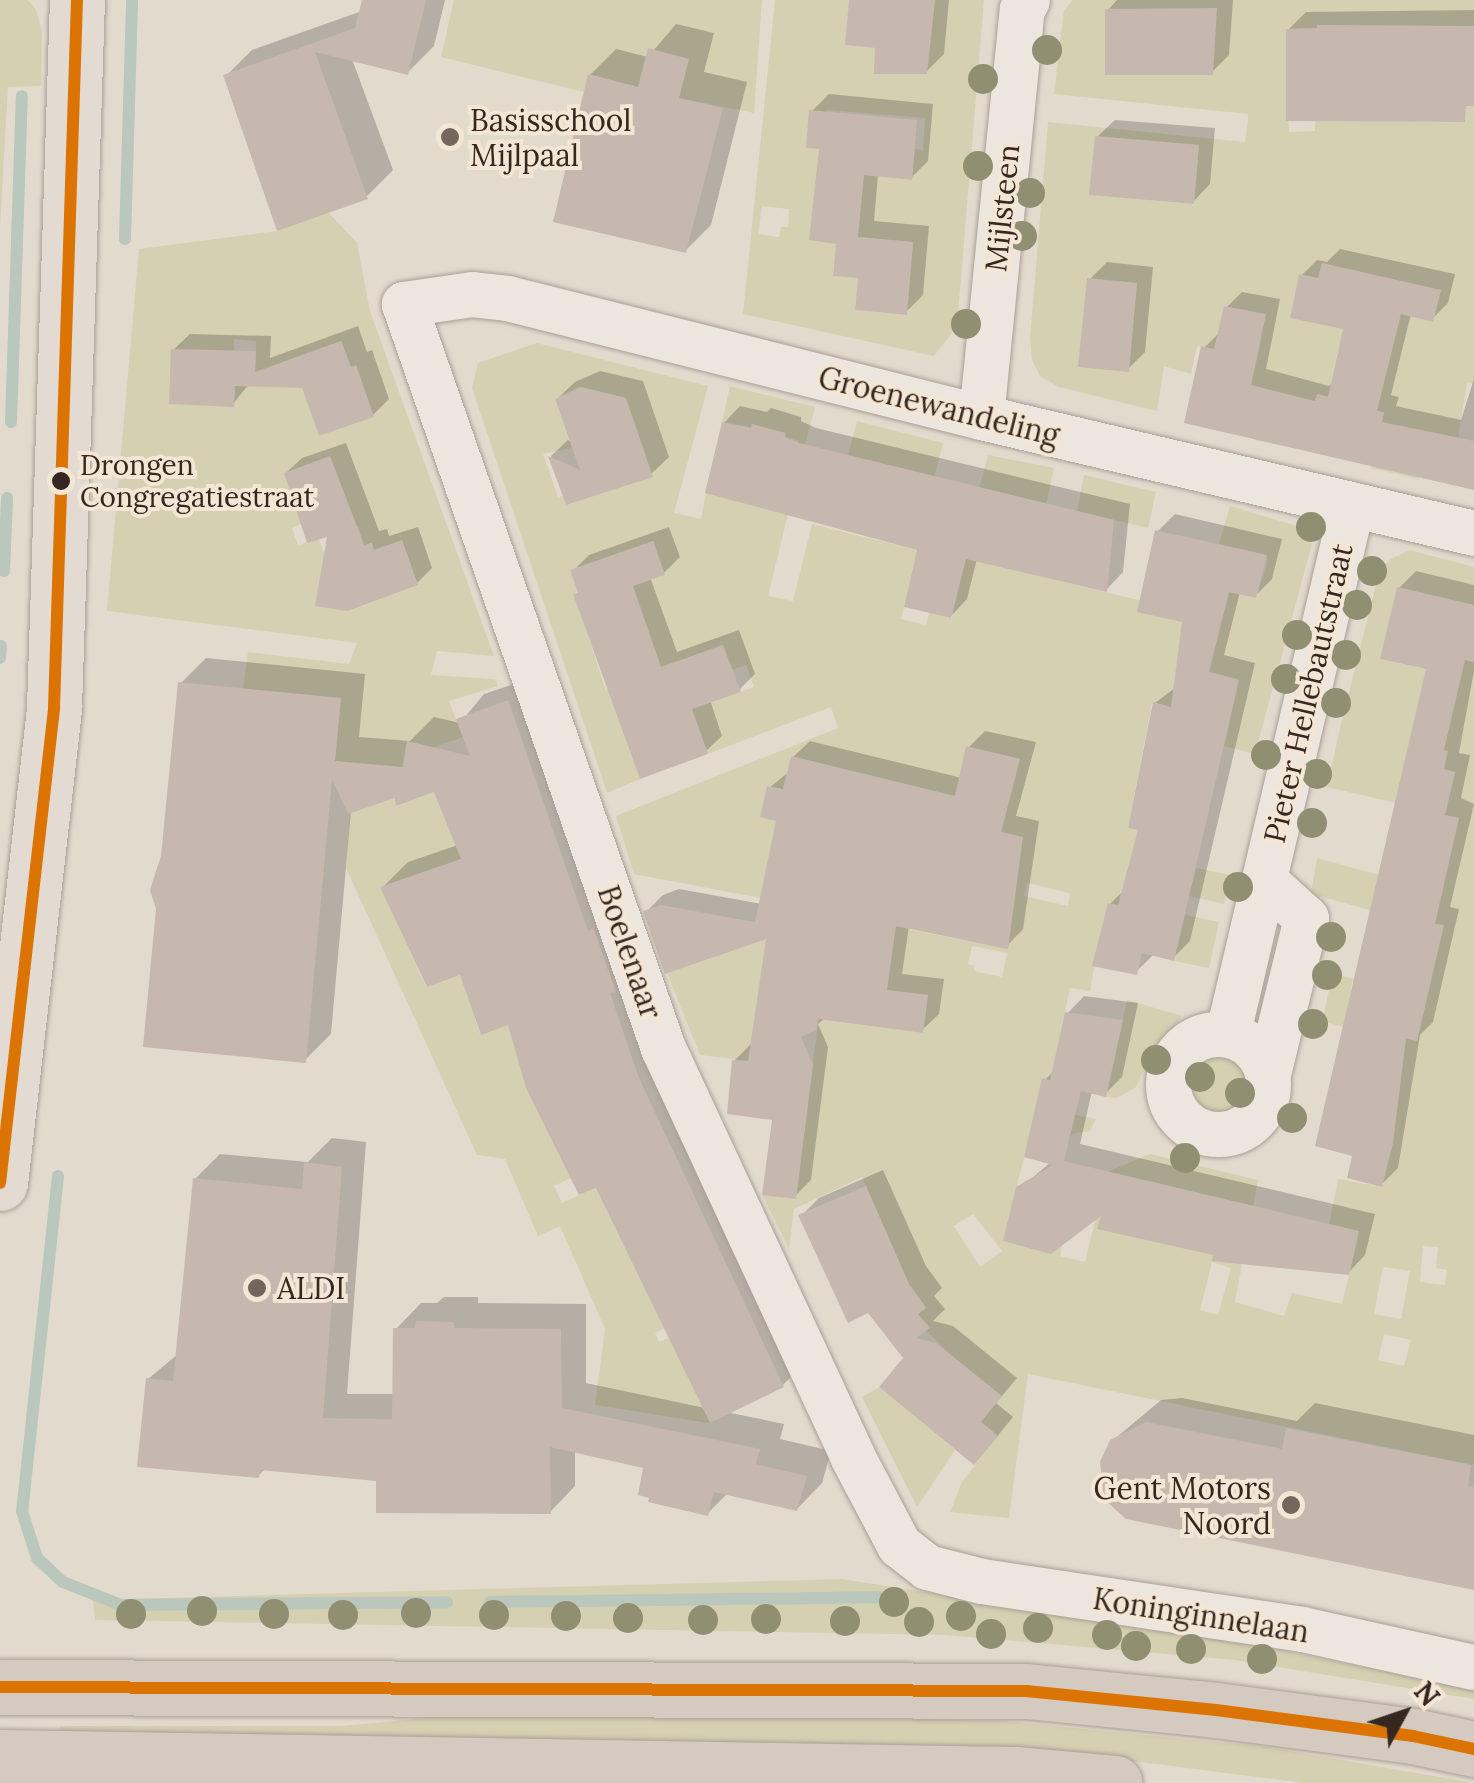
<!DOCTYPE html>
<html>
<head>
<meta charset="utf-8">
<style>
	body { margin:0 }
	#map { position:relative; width:1474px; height:1783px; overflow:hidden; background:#e3dace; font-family:Lora,serif }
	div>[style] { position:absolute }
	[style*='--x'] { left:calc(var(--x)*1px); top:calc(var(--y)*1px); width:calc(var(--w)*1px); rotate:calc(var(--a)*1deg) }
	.green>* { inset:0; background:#d5d0b1 }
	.shadow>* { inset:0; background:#0003 }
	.stream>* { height:12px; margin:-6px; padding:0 6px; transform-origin:6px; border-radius:6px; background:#b9c7bc }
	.building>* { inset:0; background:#c6b8af }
	.roads { filter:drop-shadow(0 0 2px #a8a097) drop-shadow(0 0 2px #a8a097) }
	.minor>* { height:45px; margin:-22.5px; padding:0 22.5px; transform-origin:22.5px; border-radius:22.5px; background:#ece6df }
	.minor>.ring { margin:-22.5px; padding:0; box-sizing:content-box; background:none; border:45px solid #ece6df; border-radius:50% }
	.major>* { height:55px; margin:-27.5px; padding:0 27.5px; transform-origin:27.5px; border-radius:27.5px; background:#e3dbd1 }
	.highway>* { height:55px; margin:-27.5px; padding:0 27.5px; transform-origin:27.5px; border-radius:27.5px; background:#d5cabf }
	.bus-1>* { height:12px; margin:-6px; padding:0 6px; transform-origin:6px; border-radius:6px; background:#dc7403 }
	.trees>* { width:30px; height:30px; margin:-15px; border-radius:50%; background:#908f72 }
	.dots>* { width:28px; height:28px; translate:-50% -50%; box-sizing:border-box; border:5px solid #f3e6d5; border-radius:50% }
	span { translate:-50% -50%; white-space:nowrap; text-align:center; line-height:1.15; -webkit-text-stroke:8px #f3e6d5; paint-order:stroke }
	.bus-label { font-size:28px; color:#362820 }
	.left { translate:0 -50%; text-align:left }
	.poi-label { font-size:30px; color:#362820 }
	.right { translate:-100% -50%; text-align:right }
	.street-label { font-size:30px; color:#362820 }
	.north { position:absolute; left:1354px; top:1663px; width:100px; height:100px; -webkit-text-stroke:8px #f3e6d5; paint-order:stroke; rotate:50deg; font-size:28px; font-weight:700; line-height:40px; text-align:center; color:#362820 }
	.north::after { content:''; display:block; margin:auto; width:35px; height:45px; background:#362820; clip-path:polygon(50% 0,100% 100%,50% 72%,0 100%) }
</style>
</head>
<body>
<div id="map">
	<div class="green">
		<i style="clip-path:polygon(0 0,28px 0,36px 10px,42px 31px,41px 86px,8px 87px,0 227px)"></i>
		<i style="clip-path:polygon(454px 0,762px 0,754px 113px,679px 98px,689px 59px,648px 49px,638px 87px,589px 74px,584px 92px,441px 57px)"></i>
		<i style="clip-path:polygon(evenodd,775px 0,849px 0,846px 45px,875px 48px,875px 54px,928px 59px,935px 0,984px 0,957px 326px,934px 356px,743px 314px,775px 0,827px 110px,925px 118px,923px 150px,915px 149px,912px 180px,883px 177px,841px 151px,807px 148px,827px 110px,775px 0,762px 206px,789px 209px,788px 227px,781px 227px,779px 237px,758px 234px,762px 206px,775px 0,837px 235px,913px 242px,907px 315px,855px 310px,858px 278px,833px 276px,837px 235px)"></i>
		<i style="clip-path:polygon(evenodd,1073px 0,1474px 0,1474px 26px,1423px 26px,1415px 91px,1416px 122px,1465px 122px,1466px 106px,1474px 106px,1474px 384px,1467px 383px,1458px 438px,1430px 432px,1419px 479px,1371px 468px,1384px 413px,1377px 411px,1363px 352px,1338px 349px,1328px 397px,1318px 394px,1304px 450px,1254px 440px,1266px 389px,1251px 385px,1260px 345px,1220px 325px,1214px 349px,1197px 346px,1191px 374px,1164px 366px,1157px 411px,1059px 387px,1040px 376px,1032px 360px,1030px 338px,1048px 122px,1245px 142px,1248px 121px,1248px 114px,1054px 94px,1064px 10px,1073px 0,1318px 25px,1364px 25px,1364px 121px,1315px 121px,1315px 131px,1289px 132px,1286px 29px,1317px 28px,1318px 25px,1073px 0,1095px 136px,1199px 145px,1194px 204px,1090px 195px,1095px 136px,1073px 0,1322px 263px,1343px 268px,1329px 326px,1310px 312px,1292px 308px,1299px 275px,1318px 278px,1322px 263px,1073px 0,1356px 271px,1440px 290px,1433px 321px,1375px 308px,1356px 271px)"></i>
		<i style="clip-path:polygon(evenodd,328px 212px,357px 243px,370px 311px,494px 656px,437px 651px,431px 675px,495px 679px,498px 686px,449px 701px,463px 737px,429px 749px,407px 741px,402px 768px,377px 804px,395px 798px,399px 805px,438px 790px,461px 859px,381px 887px,426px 987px,474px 970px,488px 1014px,475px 1019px,480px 1034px,540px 1014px,571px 1178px,554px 1186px,562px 1203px,625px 1175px,665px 1328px,655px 1333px,659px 1342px,670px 1337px,701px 1405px,713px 1401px,722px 1417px,709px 1423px,595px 1405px,605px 1329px,560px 1226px,538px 1236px,505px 1159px,477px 1155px,346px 868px,354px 764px,335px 761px,243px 689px,248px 652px,349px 664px,357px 643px,107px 611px,139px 249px,277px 231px,328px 212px,234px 339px,256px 341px,255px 386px,235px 386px,234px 339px,328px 212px,341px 341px,351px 367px,356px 366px,374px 417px,319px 436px,301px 385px,307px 353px,341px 341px,328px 212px,306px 522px,358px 526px,364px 545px,371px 543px,374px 550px,402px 541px,418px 585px,372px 601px,326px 558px,319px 539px,298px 545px,292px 528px,306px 522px)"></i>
		<i style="clip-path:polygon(evenodd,537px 343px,708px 386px,674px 513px,701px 519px,706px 493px,788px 514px,768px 596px,793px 601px,812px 524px,917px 550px,901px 619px,926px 625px,929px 613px,952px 618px,968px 541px,1001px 567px,1222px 620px,1229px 592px,1256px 598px,1268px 561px,1266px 555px,1219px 544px,1230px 506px,1297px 526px,1312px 544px,1255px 754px,1224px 746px,1230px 722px,1152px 703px,1128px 828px,1151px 833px,1139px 883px,1125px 879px,1119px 899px,1133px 903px,1103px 921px,1090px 991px,1070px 988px,1050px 1080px,1037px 1107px,1096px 1119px,1090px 1131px,1072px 1134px,1062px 1158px,1026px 1150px,1008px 1221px,1064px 1235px,1060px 1256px,1085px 1262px,1107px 1172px,1150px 1154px,1258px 1180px,1235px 1302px,1284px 1316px,1292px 1293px,1342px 1304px,1358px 1237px,1328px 1230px,1338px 1179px,1382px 1187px,1392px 1144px,1393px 1041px,1322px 1021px,1333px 973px,1353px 979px,1348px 1003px,1384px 1013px,1381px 1032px,1417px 1041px,1443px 925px,1434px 923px,1459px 819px,1445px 815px,1455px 773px,1396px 803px,1327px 787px,1342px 720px,1379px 573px,1391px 559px,1410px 550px,1474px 567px,1474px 605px,1397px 587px,1381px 659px,1420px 668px,1425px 652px,1474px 662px,1474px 1465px,1028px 1374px,1009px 1518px,950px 1512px,962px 1482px,997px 1435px,981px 1422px,959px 1362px,926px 1331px,929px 1328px,918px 1314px,926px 1307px,909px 1284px,862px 1177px,794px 1209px,789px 1248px,762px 1195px,796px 1198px,819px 1015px,834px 1021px,923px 1033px,928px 995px,887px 990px,883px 924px,962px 940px,968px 908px,760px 898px,634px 874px,616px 816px,838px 728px,831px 707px,708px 754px,691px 709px,624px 733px,640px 779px,607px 793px,472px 388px,478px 363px,537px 343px,578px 387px,626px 398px,633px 483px,566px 505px,563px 496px,558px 497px,543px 454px,572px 448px,555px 399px,578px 387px,537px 343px,653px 541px,665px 575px,632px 586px,661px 670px,606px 690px,574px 595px,578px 593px,570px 570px,653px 541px,537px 343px,722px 645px,732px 670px,746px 665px,754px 687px,704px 705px,687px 658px,722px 645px,537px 343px,1190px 667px,1238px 679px,1239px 680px,1174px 687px,1190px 667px,537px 343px,966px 746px,1020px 759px,1001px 832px,1023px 837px,1017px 867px,761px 817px,767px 786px,783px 789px,791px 756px,974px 805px,966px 746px,537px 343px,1027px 883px,1070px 893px,1068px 906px,1024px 896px,1027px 883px,537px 343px,972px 946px,1007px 953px,1002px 977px,974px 971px,974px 966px,968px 964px,972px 946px,537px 343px,973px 1214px,1002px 1251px,980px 1267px,954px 1226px,973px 1214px,537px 343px,1423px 1246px,1438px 1247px,1436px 1268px,1447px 1270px,1445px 1285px,1420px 1282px,1423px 1246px,537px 343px,1212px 1262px,1231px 1268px,1218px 1315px,1200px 1310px,1212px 1262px,537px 343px,1383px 1267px,1410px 1271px,1401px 1319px,1374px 1314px,1383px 1267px,537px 343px,1384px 1334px,1411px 1340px,1404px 1366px,1378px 1360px,1384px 1334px)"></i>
		<i style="clip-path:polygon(730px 386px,815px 407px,801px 460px,795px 459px,799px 441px,785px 437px,785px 433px,722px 422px)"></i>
		<i style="clip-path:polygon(857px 421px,943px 443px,934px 478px,848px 456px)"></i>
		<i style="clip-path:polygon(988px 455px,1054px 468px,1046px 505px,979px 489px)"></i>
		<i style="clip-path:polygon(1084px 475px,1156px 492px,1148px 528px,1077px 511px)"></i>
		<i style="clip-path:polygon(1317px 858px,1379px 875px,1370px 910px,1311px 894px)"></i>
		<i style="clip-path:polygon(1196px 868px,1231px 875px,1224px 904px,1189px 896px)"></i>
		<i style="clip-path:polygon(1185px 915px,1219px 922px,1209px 968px,1174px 961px)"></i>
		<i style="clip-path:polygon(727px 917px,776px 925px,758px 1062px,700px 1055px,667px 973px,715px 957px,707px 933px,729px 926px)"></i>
		<i style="clip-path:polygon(1127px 1000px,1182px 1016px,1148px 1059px,1136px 1087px,1117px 1098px,1106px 1097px)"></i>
		<i style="clip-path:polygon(1210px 1045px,1241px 1052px,1258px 1078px,1250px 1110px,1221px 1125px,1193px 1116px,1176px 1090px,1186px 1062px)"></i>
		<i style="clip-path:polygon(879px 1387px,955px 1450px,917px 1507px,862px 1397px)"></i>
		<i style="clip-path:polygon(842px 1579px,1246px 1643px,1474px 1690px,1474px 1699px,1235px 1660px,945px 1635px,95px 1620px,93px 1600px)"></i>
		<i style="clip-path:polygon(512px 1710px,1004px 1721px,1267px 1747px,1474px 1783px,1304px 1783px,1141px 1762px,1000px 1751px,580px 1739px,59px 1737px,60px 1726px,341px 1726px)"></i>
	</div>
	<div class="shadow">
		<i style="clip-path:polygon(364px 0,445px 0,434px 46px,408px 72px,352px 59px,393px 170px,367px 196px,226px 76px,252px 50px,362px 11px)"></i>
		<i style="clip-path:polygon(851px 0,949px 0,944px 54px,926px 72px,877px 46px)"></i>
		<i style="clip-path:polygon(1117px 0,1233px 0,1229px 55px,1212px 72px,1108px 10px)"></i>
		<i style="clip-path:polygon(1474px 10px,1474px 89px,1288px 30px,1306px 12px)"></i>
		<i style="clip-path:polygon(676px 24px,714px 33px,704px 72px,747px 82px,711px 225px,685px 251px,590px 75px,616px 49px,648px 57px)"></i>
		<i style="clip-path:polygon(829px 94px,933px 104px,928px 161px,911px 178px,878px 174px,874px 221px,929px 226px,923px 295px,906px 312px,860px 275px,839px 242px,812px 111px)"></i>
		<i style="clip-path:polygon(1115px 120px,1215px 128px,1210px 184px,1193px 202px,1097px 137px)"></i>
		<i style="clip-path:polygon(1340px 249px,1455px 274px,1448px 303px,1432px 319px,1411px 314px,1391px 395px,1399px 397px,1396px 406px,1461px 420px,1474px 379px,1474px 489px,1187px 421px,1204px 348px,1221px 331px,1226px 308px,1242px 292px,1280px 299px,1266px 369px,1329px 386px,1334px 381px,1346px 327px,1301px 276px,1317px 260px,1327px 262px)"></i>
		<i style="clip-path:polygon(1107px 262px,1153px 267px,1145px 352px,1128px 369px,1089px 280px)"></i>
		<i style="clip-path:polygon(358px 326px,367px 352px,372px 350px,389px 399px,373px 415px,304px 385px,249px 384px,233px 404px,173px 350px,190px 334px,271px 336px,270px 358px)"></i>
		<i style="clip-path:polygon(600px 371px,643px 381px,669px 457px,651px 474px,567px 502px,551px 456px,568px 440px,572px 442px,557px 399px,575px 382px)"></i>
		<i style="clip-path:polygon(740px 406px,767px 412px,771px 408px,801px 417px,801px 421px,816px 428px,1130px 504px,1123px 572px,1107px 589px,977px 559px,967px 599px,951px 616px,920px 548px,724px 423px)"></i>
		<i style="clip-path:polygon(346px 443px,379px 531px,387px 529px,389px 536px,418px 527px,432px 568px,417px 583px,330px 533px,286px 473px,302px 458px)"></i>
		<i style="clip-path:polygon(1175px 514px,1282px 539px,1272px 579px,1255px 596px,1240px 592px,1224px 655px,1255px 663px,1190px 941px,1173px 958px,1153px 955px,1136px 972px,1110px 904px,1124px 890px,1141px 828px,1155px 703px,1176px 687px,1185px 620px,1158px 531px)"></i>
		<i style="clip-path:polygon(669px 527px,680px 557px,664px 573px,650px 577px,677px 652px,739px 630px,755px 674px,739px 690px,710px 700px,722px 736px,706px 751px,580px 592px,573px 571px,589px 555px)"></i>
		<i style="clip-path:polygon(1416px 571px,1474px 585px,1474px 671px,1459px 753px,1470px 755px,1461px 798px,1474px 804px,1450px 907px,1459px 909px,1433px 1022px,1420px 1035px,1398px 1168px,1381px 1185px,1429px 667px,1399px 588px)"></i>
		<i style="clip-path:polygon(206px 658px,365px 674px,359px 737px,410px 741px,434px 717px,460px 723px,484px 694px,534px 677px,808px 1359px,783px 1385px,726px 1412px,784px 1424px,780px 1439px,831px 1451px,822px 1483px,797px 1509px,728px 1493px,707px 1514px,646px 1467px,575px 1450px,575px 1486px,550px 1512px,379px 1479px,266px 1468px,258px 1476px,148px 1379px,178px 1354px,195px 1179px,220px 1154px,308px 1162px,332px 1138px,366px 1142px,347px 1394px,395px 1394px,396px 1329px,421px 1303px,437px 1303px,444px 1297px,478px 1297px,478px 1303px,586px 1304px,586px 1383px,705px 1408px,597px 1184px,510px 1022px,383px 887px,408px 862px,458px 845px,436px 789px,398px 795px,351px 811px,331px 1034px,305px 1060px,164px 857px,180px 684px)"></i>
		<i style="clip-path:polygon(985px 731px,1036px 742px,1016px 816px,1039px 821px,1023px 929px,1007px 946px,909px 926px,902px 974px,944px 979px,939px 1014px,922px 1030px,825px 1018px,818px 1024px,828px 1047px,811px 1180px,795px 1196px,775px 1118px,734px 1061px,751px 1044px,770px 935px,646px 912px,663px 895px,679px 889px,762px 904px,779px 819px,770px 787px,790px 771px,793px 757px,810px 741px,962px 778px,969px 747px)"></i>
		<i style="clip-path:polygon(1084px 996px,1138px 1003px,1122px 1077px,1105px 1094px,1092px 1091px,1080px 1144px,1375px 1214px,1365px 1255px,1348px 1273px,1216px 1253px,1105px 1209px,1019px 1189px,1051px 1162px,1045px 1080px,1055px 1070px,1067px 1014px)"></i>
		<i style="clip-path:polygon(883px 1170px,926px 1266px,942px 1288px,934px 1296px,945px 1309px,933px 1321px,953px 1326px,1017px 1378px,996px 1403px,1013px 1417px,991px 1444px,907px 1358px,801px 1216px,819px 1198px)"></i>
		<i style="clip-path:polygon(1182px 1398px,1297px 1421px,1315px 1403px,1474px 1435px,1474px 1588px,1109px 1501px,1101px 1481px,1105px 1453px,1112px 1441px,1161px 1400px)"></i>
	</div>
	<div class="stream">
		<i style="--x:125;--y:239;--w:239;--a:-88.3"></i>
		<i style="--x:11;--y:422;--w:326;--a:-88.1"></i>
		<i style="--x:4;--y:571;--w:73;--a:-87.6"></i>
		<i style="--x:0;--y:658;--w:12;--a:-85"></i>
		<i style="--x:58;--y:1176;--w:337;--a:96.1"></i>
		<i style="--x:22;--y:1511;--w:49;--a:72.3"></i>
		<i style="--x:37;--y:1558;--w:35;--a:43"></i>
		<i style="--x:63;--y:1582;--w:62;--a:21.6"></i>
		<i style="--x:121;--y:1605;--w:326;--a:-0.5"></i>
		<i style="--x:490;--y:1602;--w:389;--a:-0.7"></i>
	</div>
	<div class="building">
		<i style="clip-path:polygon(362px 0,426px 0,408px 75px,315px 52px,368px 199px,277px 231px,223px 75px,355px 28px)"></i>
		<i style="clip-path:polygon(849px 0,935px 0,927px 74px,874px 74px,875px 48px,845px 45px)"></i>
		<i style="clip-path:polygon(1217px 8px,1213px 75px,1105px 75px,1105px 9px)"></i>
		<i style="clip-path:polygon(1317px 25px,1474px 26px,1474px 106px,1466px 106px,1465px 122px,1286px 121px,1286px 29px,1317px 28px)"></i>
		<i style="clip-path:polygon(648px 48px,689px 59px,679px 98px,723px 108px,686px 253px,553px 222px,588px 74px,638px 87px)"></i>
		<i style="clip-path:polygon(809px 110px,917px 120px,912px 180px,864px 175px,858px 237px,913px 242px,907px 315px,855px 310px,858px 278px,833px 276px,836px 244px,809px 240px,819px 149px,806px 148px)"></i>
		<i style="clip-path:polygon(1095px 136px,1199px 145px,1194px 204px,1089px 195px)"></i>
		<i style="clip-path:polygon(1322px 263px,1441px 290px,1433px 322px,1401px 314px,1377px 411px,1384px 412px,1382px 422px,1474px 441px,1474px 490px,1184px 423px,1201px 346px,1214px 349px,1224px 306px,1266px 314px,1251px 385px,1315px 401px,1317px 394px,1328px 397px,1343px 329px,1290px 318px,1299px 274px,1318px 278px)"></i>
		<i style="clip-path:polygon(1087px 278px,1137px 283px,1129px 372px,1078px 367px)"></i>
		<i style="clip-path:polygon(341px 341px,351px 367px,356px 365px,374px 417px,319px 436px,302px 388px,235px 386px,234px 407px,169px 404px,171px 349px,256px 351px,255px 372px)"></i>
		<i style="clip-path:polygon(581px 387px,626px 398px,653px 477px,566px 505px,548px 456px,580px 470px,555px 399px)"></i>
		<i style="clip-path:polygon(722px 422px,751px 428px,752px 424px,786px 433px,785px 437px,799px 443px,1114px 520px,1107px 592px,966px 559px,951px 618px,904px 607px,917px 550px,705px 493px)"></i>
		<i style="clip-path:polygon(330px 456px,364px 545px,372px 543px,374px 550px,402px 540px,418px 585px,347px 611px,315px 606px,327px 537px,307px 543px,284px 473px)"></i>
		<i style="clip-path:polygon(1155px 530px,1267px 555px,1256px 598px,1229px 592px,1209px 672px,1239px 680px,1174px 961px,1142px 953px,1137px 975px,1092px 966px,1108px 903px,1118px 905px,1138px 830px,1128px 828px,1153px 702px,1171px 707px,1182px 622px,1137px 612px)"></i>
		<i style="clip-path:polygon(653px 541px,665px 575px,633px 586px,661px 667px,723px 645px,741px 692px,692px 709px,708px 754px,640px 779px,573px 594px,578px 593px,570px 570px)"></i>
		<i style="clip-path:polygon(1397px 587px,1474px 605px,1474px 662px,1465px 660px,1444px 750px,1448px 751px,1444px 769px,1455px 772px,1445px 815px,1459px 818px,1435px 924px,1444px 925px,1417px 1041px,1406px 1038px,1393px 1143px,1382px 1187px,1347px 1178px,1352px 1156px,1315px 1146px,1426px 669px,1380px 659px)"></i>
		<i style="clip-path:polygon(178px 682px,341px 698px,335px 761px,403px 767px,407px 741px,470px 756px,456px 719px,508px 700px,588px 931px,594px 929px,616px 992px,610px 993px,639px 1078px,784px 1387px,710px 1423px,596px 1188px,579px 1195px,526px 1088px,508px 1025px,481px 1035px,460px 975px,427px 987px,380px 887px,461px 859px,434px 792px,396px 806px,395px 798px,348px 814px,332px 779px,306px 1063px,143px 1047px,156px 909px,150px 890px,161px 856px)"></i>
		<i style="clip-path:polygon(966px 746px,1020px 759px,1001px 832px,1023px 837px,1008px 949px,896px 926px,887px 990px,928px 995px,923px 1033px,818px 1019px,817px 1029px,801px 1037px,813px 1065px,796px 1199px,762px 1195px,772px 1120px,727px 1114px,732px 1060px,748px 1061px,766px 939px,665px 974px,643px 911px,661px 905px,755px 922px,776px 821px,760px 817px,767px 786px,783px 789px,791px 756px,955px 796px)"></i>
		<i style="clip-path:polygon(1065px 1012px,1123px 1020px,1106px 1097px,1081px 1091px,1064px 1161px,1359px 1231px,1349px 1275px,1212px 1261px,1213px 1255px,1097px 1229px,1101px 1216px,1051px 1254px,1003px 1241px,1016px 1187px,1053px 1165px,1024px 1157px,1042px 1078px,1050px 1080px)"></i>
		<i style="clip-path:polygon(304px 1162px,342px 1167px,323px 1418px,392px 1419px,393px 1328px,415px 1328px,416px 1321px,454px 1322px,454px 1328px,561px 1329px,562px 1408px,760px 1449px,756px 1464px,807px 1476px,797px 1511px,714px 1492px,708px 1516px,648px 1502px,649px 1498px,638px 1495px,643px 1468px,550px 1447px,551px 1514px,376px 1513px,376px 1481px,260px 1470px,259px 1478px,137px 1467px,146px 1378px,173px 1381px,193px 1178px,302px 1189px)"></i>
		<i style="clip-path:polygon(866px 1186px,909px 1284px,926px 1308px,918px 1314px,930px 1328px,916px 1338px,936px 1343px,1002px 1396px,981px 1422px,998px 1436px,974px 1465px,879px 1387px,903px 1358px,868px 1313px,848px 1323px,798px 1215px)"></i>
		<i style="clip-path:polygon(1146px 1422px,1282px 1449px,1286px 1428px,1471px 1465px,1468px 1486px,1474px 1487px,1474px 1590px,1126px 1519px,1104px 1499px,1100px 1462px,1110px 1440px)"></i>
	</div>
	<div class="roads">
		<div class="minor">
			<i style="--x:981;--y:417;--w:410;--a:-84.3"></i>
			<i style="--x:1022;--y:9;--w:10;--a:-61"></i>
			<i style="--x:1474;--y:533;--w:506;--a:-166.76"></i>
			<i style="--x:981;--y:417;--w:488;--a:-165.9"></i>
			<i style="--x:508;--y:298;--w:36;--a:-174"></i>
			<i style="--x:472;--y:294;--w:69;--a:171.6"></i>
			<i style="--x:404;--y:304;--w:788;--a:70.81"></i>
			<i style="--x:663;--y:1048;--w:450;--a:65.1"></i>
			<i style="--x:852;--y:1456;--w:101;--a:62.2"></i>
			<i style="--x:899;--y:1545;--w:36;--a:38"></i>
			<i style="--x:927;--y:1567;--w:57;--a:14.3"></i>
			<i style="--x:982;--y:1581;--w:324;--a:8.5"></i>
			<i style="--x:1302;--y:1629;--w:176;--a:12.5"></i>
			<i style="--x:1265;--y:881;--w:55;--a:42.1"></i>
			<i style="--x:1306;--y:918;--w:161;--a:103.7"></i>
			<i style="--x:1228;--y:1032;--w:542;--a:-76.78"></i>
			<i class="ring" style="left:1168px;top:1034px;width:55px;height:55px"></i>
		</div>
		<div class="major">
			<i style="--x:0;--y:1183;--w:478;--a:-83.5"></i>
			<i style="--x:54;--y:708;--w:708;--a:-88.14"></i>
		</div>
		<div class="highway">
			<i style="--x:0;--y:1687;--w:1026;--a:0.22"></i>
			<i style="--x:1026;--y:1691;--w:191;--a:5.7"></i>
			<i style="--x:1216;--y:1710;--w:199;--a:7.5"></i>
			<i style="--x:1413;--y:1736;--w:62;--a:12"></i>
			<i style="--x:0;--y:1757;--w:1015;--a:0.96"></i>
			<i style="--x:1015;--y:1774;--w:100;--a:5.1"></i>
		</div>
	</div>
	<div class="bus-1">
		<i style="--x:0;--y:1183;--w:478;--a:-83.5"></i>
		<i style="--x:54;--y:708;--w:708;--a:-88.14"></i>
		<i style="--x:0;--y:1687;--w:1026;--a:0.22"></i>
		<i style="--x:1026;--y:1691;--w:191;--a:5.7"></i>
		<i style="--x:1216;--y:1710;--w:199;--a:7.5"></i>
		<i style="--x:1413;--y:1736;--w:62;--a:12"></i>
	</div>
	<div class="trees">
		<i style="left:1047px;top:50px"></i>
		<i style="left:983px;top:79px"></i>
		<i style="left:978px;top:166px"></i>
		<i style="left:1030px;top:193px"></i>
		<i style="left:1022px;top:236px"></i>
		<i style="left:966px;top:324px"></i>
		<i style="left:1311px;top:527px"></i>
		<i style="left:1372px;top:571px"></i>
		<i style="left:1357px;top:605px"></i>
		<i style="left:1297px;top:635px"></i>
		<i style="left:1346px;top:655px"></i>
		<i style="left:1286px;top:679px"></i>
		<i style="left:1336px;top:703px"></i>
		<i style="left:1266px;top:755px"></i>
		<i style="left:1317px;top:774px"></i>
		<i style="left:1312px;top:823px"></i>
		<i style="left:1238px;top:887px"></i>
		<i style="left:1331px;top:937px"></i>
		<i style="left:1327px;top:975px"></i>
		<i style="left:1313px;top:1024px"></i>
		<i style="left:1156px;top:1060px"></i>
		<i style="left:1200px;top:1077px"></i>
		<i style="left:1240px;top:1093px"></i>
		<i style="left:1292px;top:1118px"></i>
		<i style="left:1185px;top:1158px"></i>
		<i style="left:894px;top:1602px"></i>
		<i style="left:202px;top:1611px"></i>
		<i style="left:416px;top:1613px"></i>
		<i style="left:131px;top:1614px"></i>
		<i style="left:274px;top:1614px"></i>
		<i style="left:343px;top:1615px"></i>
		<i style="left:494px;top:1615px"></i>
		<i style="left:566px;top:1616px"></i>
		<i style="left:961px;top:1616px"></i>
		<i style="left:628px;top:1618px"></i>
		<i style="left:766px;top:1619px"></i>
		<i style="left:703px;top:1620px"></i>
		<i style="left:845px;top:1621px"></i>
		<i style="left:919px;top:1622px"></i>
		<i style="left:1038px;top:1628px"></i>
		<i style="left:991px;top:1634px"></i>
		<i style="left:1107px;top:1635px"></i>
		<i style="left:1136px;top:1646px"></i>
		<i style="left:1191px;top:1649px"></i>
		<i style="left:1262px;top:1659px"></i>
	</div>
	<div class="dots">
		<i style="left:450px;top:137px;background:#73665d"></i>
		<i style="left:61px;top:481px;background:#362820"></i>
		<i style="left:257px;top:1288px;background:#73665d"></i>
		<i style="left:1291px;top:1505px;background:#73665d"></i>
	</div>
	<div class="bus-label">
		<span class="left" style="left:80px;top:481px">Drongen<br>Congregatiestraat</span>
	</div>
	<div class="poi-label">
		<span class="left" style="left:470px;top:137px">Basisschool<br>Mijlpaal</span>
		<span class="left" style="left:277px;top:1288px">ALDI</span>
		<span class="right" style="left:1271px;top:1505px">Gent Motors<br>Noord</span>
	</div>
	<div class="street-label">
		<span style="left:1002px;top:208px;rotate:-84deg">Mijlsteen</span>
		<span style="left:939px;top:406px;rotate:14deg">Groenewandeling</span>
		<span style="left:1308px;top:693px;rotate:-77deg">Pieter Hellebautstraat</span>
		<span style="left:630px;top:952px;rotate:71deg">Boelenaar</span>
		<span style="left:1201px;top:1615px;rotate:9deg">Koninginnelaan</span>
	</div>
	<div class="north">N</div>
</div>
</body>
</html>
